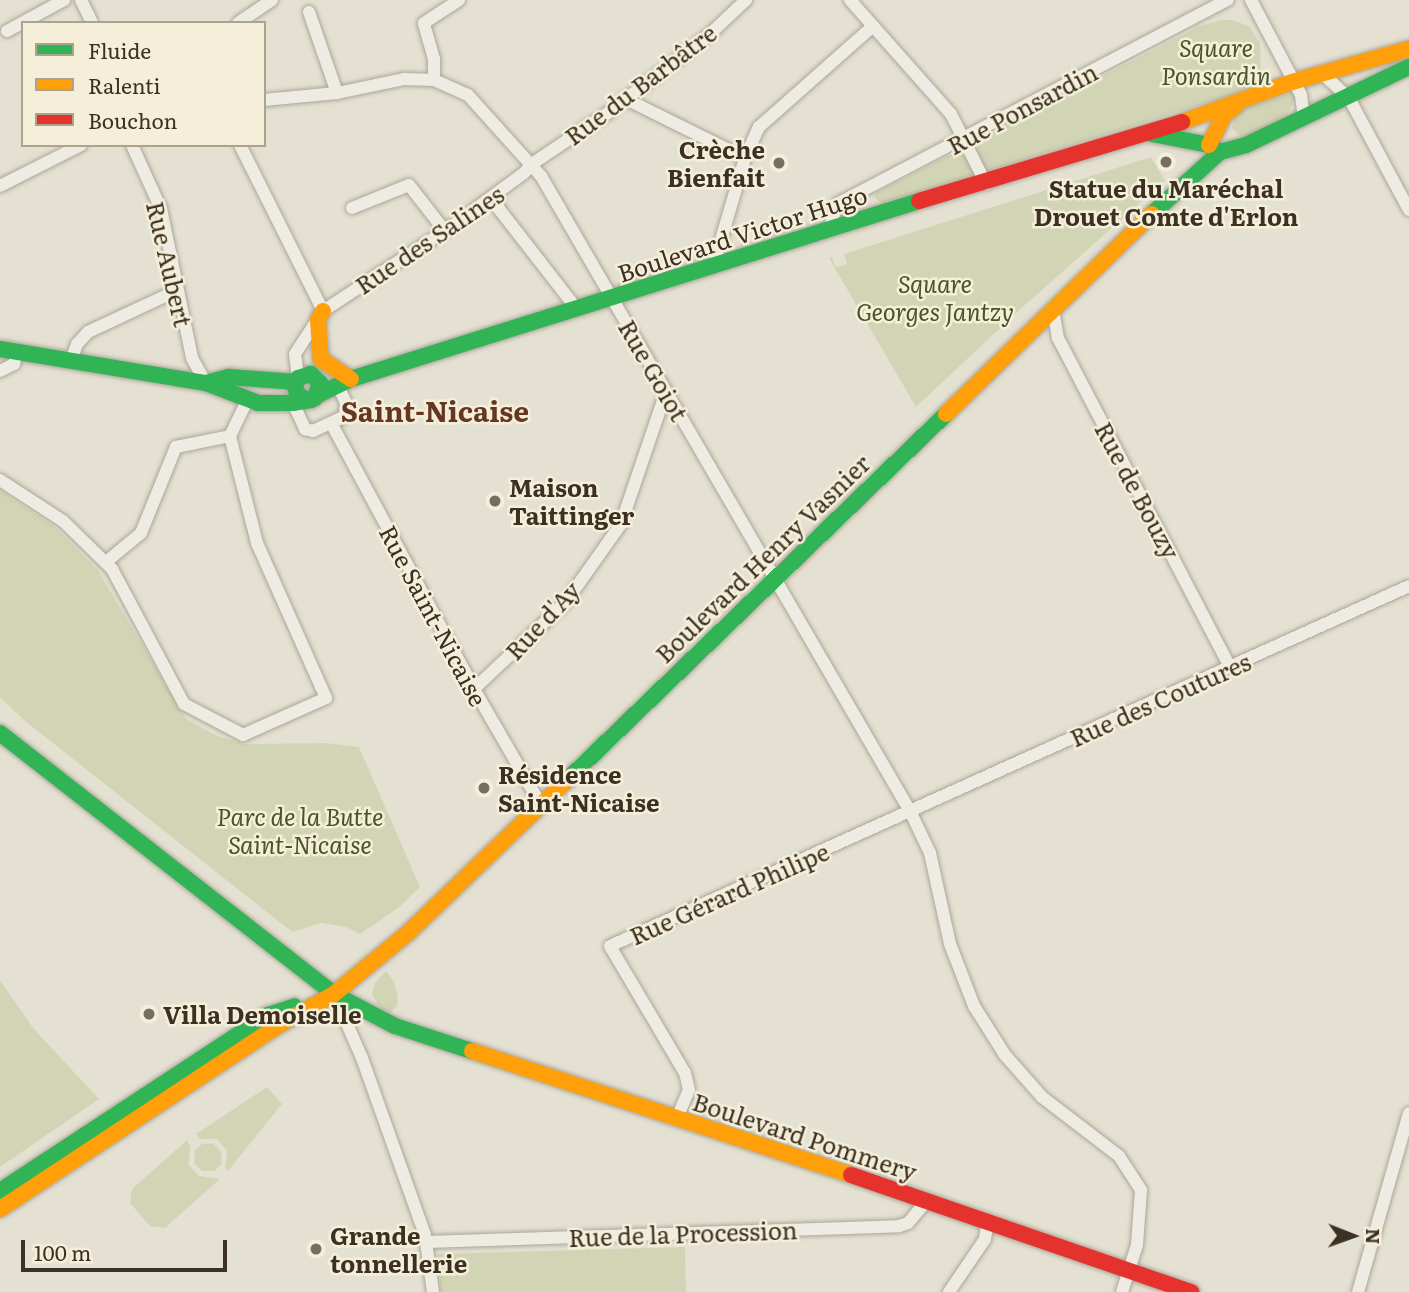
<!DOCTYPE html>
<html>
<head>
<meta charset="utf-8">
<style>
	body { margin:0 }
	#map { position:relative; width:1409px; height:1292px; overflow:hidden; background:#e5e1d2; font-family:Literata,serif }
	div>[style] { position:absolute }
	[style*='--x'] { left:calc(var(--x)*1px); top:calc(var(--y)*1px); width:calc(var(--w)*1px); rotate:calc(var(--a)*1deg) }
	.green>* { inset:0; background:#d2d5b5 }
	.roads { filter:drop-shadow(0 0 2px #aba69a) drop-shadow(0 0 2px #aba69a) }
	.street>* { height:12px; margin:-6px; padding:0 6px; transform-origin:6px; border-radius:6px; background:#eeebe3 }
	.fast>* { height:16px; margin:-8px; padding:0 8px; transform-origin:8px; border-radius:8px; background:#30b455 }
	.slow>* { height:16px; margin:-8px; padding:0 8px; transform-origin:8px; border-radius:8px; background:#ff9f0a }
	.jam>* { height:16px; margin:-8px; padding:0 8px; transform-origin:8px; border-radius:8px; background:#e5322d }
	.dots>* { width:19px; height:19px; translate:-50% -50%; box-sizing:border-box; border:4px solid #f5efda; border-radius:50% }
	span { translate:-50% -50%; white-space:nowrap; text-align:center; line-height:1.15; -webkit-text-stroke:5px #f5efda; paint-order:stroke }
	.park-label { font-size:24px; color:#465629; font-style:italic }
	.street-label { font-size:24px; color:#3b3022 }
	.poi-label { font-size:24px; color:#3b3022; font-weight:700 }
	.right { translate:-100% -50%; text-align:right }
	.left { translate:0 -50%; text-align:left }
	.quarter-label { font-size:28px; color:#653723; font-weight:700 }
	.legend { position:absolute; left:21px; top:21px; width:245px; height:126px; box-sizing:border-box; background:#f5efda; border:2px solid #aba390; margin:0; padding:9px 12px; list-style:none; font-size:21px; color:#3b3022 }
	.legend li { display:flex; align-items:center; gap:14px; height:35px }
	.legend b { width:35px; border:2px solid #aba390 }
	.north { position:absolute; left:1318px; top:1201px; width:70px; height:70px; -webkit-text-stroke:5px #f5efda; paint-order:stroke; rotate:91deg; font-size:19px; font-weight:700; line-height:28px; text-align:center; color:#3b3022 }
	.north::after { content:''; display:block; margin:auto; width:24px; height:32px; background:#3b3022; clip-path:polygon(50% 0,100% 100%,50% 72%,0 100%) }
	.scale { position:absolute; left:21px; top:1240px; width:206px; height:32px; box-sizing:border-box; border:4px solid #3b3022; border-top:0; padding-left:9px; font-size:21px; line-height:24px; white-space:nowrap; color:#3b3022; -webkit-text-stroke:5px #f5efda; paint-order:stroke }
</style>
</head>
<body>
<div id="map">
	<div class="green">
		<i style="clip-path:polygon(1221px 20px,1232px 20px,1249px 26px,1260px 43px,1261px 70px,1244px 91px,883px 203px,874px 198px,876px 193px,1200px 26px)"></i>
		<i style="clip-path:polygon(1293px 93px,1295px 99px,1287px 114px,1264px 131px,1250px 138px,1241px 137px,1232px 128px,1235px 114px,1241px 109px)"></i>
		<i style="clip-path:polygon(1151px 157px,1165px 181px,1025px 305px,916px 407px,829px 258px,832px 257px,836px 267px,847px 264px,844px 254px)"></i>
		<i style="clip-path:polygon(0 490px,55px 527px,97px 569px,186px 719px,217px 736px,245px 744px,326px 743px,359px 747px,420px 887px,398px 908px,360px 934px,346px 927px,321px 923px,292px 932px,25px 721px,0 697px)"></i>
		<i style="clip-path:polygon(386px 971px,394px 982px,398px 997px,397px 1006px,390px 1013px,379px 1008px,372px 993px,375px 983px)"></i>
		<i style="clip-path:polygon(0 980px,33px 1028px,99px 1099px,0 1167px)"></i>
		<i style="clip-path:polygon(267px 1087px,282px 1104px,228px 1171px,225px 1168px,227px 1151px,217px 1139px,200px 1139px,196px 1134px)"></i>
		<i style="clip-path:polygon(187px 1140px,190px 1146px,189px 1165px,199px 1176px,220px 1179px,165px 1228px,150px 1226px,130px 1203px,132px 1189px)"></i>
		<i style="clip-path:polygon(213px 1143px,221px 1152px,222px 1164px,214px 1171px,202px 1171px,194px 1163px,195px 1150px,202px 1144px)"></i>
		<i style="clip-path:polygon(685px 1247px,686px 1292px,441px 1292px,437px 1254px)"></i>
	</div>
	<div class="roads">
		<div class="street">
			<i style="--x:81;--y:0;--w:25;--a:64"></i>
			<i style="--x:850;--y:0;--w:152;--a:48.5"></i>
			<i style="--x:951;--y:114;--w:78;--a:63.4"></i>
			<i style="--x:1251;--y:0;--w:107;--a:62.2"></i>
			<i style="--x:1301;--y:95;--w:24;--a:83"></i>
			<i style="--x:309;--y:12;--w:86;--a:70.9"></i>
			<i style="--x:238;--y:23;--w:41;--a:-34.1"></i>
			<i style="--x:7;--y:31;--w:65;--a:-28.5"></i>
			<i style="--x:1323;--y:74;--w:35;--a:43"></i>
			<i style="--x:1349;--y:98;--w:127;--a:61.8"></i>
			<i style="--x:434;--y:80;--w:21;--a:-90"></i>
			<i style="--x:434;--y:59;--w:37;--a:-106"></i>
			<i style="--x:424;--y:23;--w:42;--a:-33.3"></i>
			<i style="--x:626;--y:99;--w:133;--a:26.4"></i>
			<i style="--x:264;--y:100;--w:73;--a:-5.5"></i>
			<i style="--x:337;--y:93;--w:68;--a:-11.8"></i>
			<i style="--x:404;--y:79;--w:30;--a:2"></i>
			<i style="--x:434;--y:80;--w:37;--a:24"></i>
			<i style="--x:468;--y:95;--w:109;--a:48"></i>
			<i style="--x:541;--y:176;--w:734;--a:59.84"></i>
			<i style="--x:910;--y:811;--w:47;--a:64.5"></i>
			<i style="--x:930;--y:853;--w:93;--a:77.6"></i>
			<i style="--x:950;--y:944;--w:66;--a:68.8"></i>
			<i style="--x:974;--y:1006;--w:58;--a:57.7"></i>
			<i style="--x:1005;--y:1055;--w:56;--a:48.6"></i>
			<i style="--x:1042;--y:1097;--w:97;--a:37.5"></i>
			<i style="--x:1119;--y:1156;--w:40;--a:57.1"></i>
			<i style="--x:1141;--y:1190;--w:55;--a:94.2"></i>
			<i style="--x:1137;--y:1245;--w:49;--a:107.7"></i>
			<i style="--x:132;--y:145;--w:70;--a:65.6"></i>
			<i style="--x:161;--y:209;--w:152;--a:78.2"></i>
			<i style="--x:192;--y:358;--w:29;--a:61"></i>
			<i style="--x:240;--y:145;--w:186;--a:63.4"></i>
			<i style="--x:0;--y:186;--w:91;--a:-26.8"></i>
			<i style="--x:495;--y:195;--w:15;--a:74"></i>
			<i style="--x:499;--y:209;--w:125;--a:52.1"></i>
			<i style="--x:352;--y:208;--w:61;--a:-22"></i>
			<i style="--x:409;--y:185;--w:58;--a:52"></i>
			<i style="--x:830;--y:227;--w:24;--a:-73"></i>
			<i style="--x:837;--y:204;--w:441;--a:-27.6"></i>
			<i style="--x:713;--y:267;--w:114;--a:-73.6"></i>
			<i style="--x:745;--y:158;--w:34;--a:-66"></i>
			<i style="--x:759;--y:127;--w:152;--a:-41.5"></i>
			<i style="--x:1053;--y:310;--w:28;--a:80"></i>
			<i style="--x:1058;--y:338;--w:371;--a:62.4"></i>
			<i style="--x:71;--y:360;--w:17;--a:-69"></i>
			<i style="--x:77;--y:344;--w:16;--a:-47"></i>
			<i style="--x:88;--y:332;--w:99;--a:-25"></i>
			<i style="--x:0;--y:371;--w:16;--a:-27"></i>
			<i style="--x:14;--y:364;--w:12;--a:-76"></i>
			<i style="--x:298;--y:378;--w:24;--a:-97"></i>
			<i style="--x:295;--y:354;--w:51;--a:-56.9"></i>
			<i style="--x:323;--y:311;--w:146;--a:-33.3"></i>
			<i style="--x:445;--y:231;--w:98;--a:-36.3"></i>
			<i style="--x:524;--y:173;--w:12;--a:-48"></i>
			<i style="--x:532;--y:164;--w:92;--a:-33.9"></i>
			<i style="--x:608;--y:113;--w:129;--a:-37.8"></i>
			<i style="--x:710;--y:34;--w:50;--a:-43.4"></i>
			<i style="--x:293;--y:403;--w:29;--a:65"></i>
			<i style="--x:305;--y:429;--w:8;--a:14"></i>
			<i style="--x:313;--y:431;--w:35;--a:-25"></i>
			<i style="--x:345;--y:416;--w:13;--a:-86"></i>
			<i style="--x:346;--y:403;--w:21;--a:-115"></i>
			<i style="--x:331;--y:423;--w:302;--a:61.7"></i>
			<i style="--x:474;--y:689;--w:134;--a:60"></i>
			<i style="--x:230;--y:436;--w:41;--a:-64.1"></i>
			<i style="--x:0;--y:480;--w:75;--a:33.1"></i>
			<i style="--x:63;--y:521;--w:69;--a:44.4"></i>
			<i style="--x:112;--y:569;--w:153;--a:61.9"></i>
			<i style="--x:184;--y:704;--w:67;--a:27.7"></i>
			<i style="--x:243;--y:735;--w:91;--a:-24"></i>
			<i style="--x:326;--y:698;--w:170;--a:-114"></i>
			<i style="--x:257;--y:543;--w:110;--a:-104.2"></i>
			<i style="--x:106;--y:562;--w:45;--a:-39.6"></i>
			<i style="--x:141;--y:533;--w:93;--a:-67.9"></i>
			<i style="--x:176;--y:447;--w:55;--a:-11.5"></i>
			<i style="--x:474;--y:689;--w:125;--a:-43.4"></i>
			<i style="--x:565;--y:603;--w:97;--a:-54.7"></i>
			<i style="--x:621;--y:524;--w:139;--a:-71.2"></i>
			<i style="--x:334;--y:994;--w:70;--a:66.4"></i>
			<i style="--x:362;--y:1058;--w:188;--a:70.4"></i>
			<i style="--x:425;--y:1235;--w:58;--a:82"></i>
			<i style="--x:677;--y:1118;--w:30;--a:-67"></i>
			<i style="--x:689;--y:1090;--w:17;--a:-103"></i>
			<i style="--x:685;--y:1073;--w:147;--a:-120.6"></i>
			<i style="--x:610;--y:946;--w:876;--a:-24.25"></i>
			<i style="--x:427;--y:1242;--w:472;--a:-1.9"></i>
			<i style="--x:899;--y:1226;--w:9;--a:-18"></i>
			<i style="--x:908;--y:1223;--w:30;--a:-50"></i>
			<i style="--x:949;--y:1292;--w:64;--a:-55.8"></i>
			<i style="--x:985;--y:1239;--w:18;--a:-81"></i>
			<i style="--x:1358;--y:1292;--w:186;--a:-74.1"></i>
		</div>
		<div class="fast">
			<i style="--x:1152;--y:134;--w:58;--a:10.9"></i>
			<i style="--x:1209;--y:145;--w:13;--a:32"></i>
			<i style="--x:1152;--y:214;--w:92;--a:-42.4"></i>
			<i style="--x:1220;--y:152;--w:27;--a:-15"></i>
			<i style="--x:1246;--y:145;--w:181;--a:-25.6"></i>
			<i style="--x:0;--y:349;--w:209;--a:9.4"></i>
			<i style="--x:206;--y:383;--w:56;--a:21"></i>
			<i style="--x:258;--y:403;--w:35;--a:0"></i>
			<i style="--x:293;--y:403;--w:18;--a:-9"></i>
			<i style="--x:311;--y:400;--w:4;--a:-27"></i>
			<i style="--x:315;--y:398;--w:16;--a:-72"></i>
			<i style="--x:320;--y:383;--w:13;--a:-135"></i>
			<i style="--x:311;--y:374;--w:14;--a:163"></i>
			<i style="--x:298;--y:378;--w:9;--a:111"></i>
			<i style="--x:295;--y:386;--w:8;--a:76"></i>
			<i style="--x:297;--y:394;--w:12;--a:31"></i>
			<i style="--x:206;--y:383;--w:24;--a:-15"></i>
			<i style="--x:229;--y:377;--w:67;--a:4.3"></i>
			<i style="--x:318;--y:395;--w:37;--a:-26"></i>
			<i style="--x:351;--y:379;--w:595;--a:-17.4"></i>
			<i style="--x:0;--y:733;--w:424;--a:38"></i>
			<i style="--x:334;--y:994;--w:69;--a:27.7"></i>
			<i style="--x:395;--y:1026;--w:81;--a:18"></i>
			<i style="--x:569;--y:778;--w:524;--a:-43.99"></i>
			<i style="--x:0;--y:1191;--w:321;--a:-33.3"></i>
			<i style="--x:268;--y:1015;--w:28;--a:-18"></i>
		</div>
		<div class="slow">
			<i style="--x:1182;--y:122;--w:117;--a:-20"></i>
			<i style="--x:1292;--y:82;--w:122;--a:-15.8"></i>
			<i style="--x:1209;--y:145;--w:34;--a:-63"></i>
			<i style="--x:1224;--y:115;--w:15;--a:-37"></i>
			<i style="--x:323;--y:311;--w:10;--a:119"></i>
			<i style="--x:318;--y:320;--w:39;--a:86"></i>
			<i style="--x:321;--y:359;--w:36;--a:34"></i>
			<i style="--x:946;--y:414;--w:287;--a:-44.2"></i>
			<i style="--x:334;--y:994;--w:96;--a:-39.5"></i>
			<i style="--x:408;--y:933;--w:223;--a:-43.9"></i>
			<i style="--x:472;--y:1051;--w:399;--a:18.1"></i>
			<i style="--x:0;--y:1209;--w:334;--a:-33.4"></i>
			<i style="--x:279;--y:1025;--w:63;--a:-29.4"></i>
		</div>
		<div class="jam">
			<i style="--x:919;--y:201;--w:275;--a:-16.7"></i>
			<i style="--x:851;--y:1175;--w:360;--a:19"></i>
		</div>
	</div>
	<div class="dots">
		<i style="left:1166px;top:162px;background:#766e60"></i>
		<i style="left:779px;top:163px;background:#766e60"></i>
		<i style="left:495px;top:501px;background:#766e60"></i>
		<i style="left:484px;top:788px;background:#766e60"></i>
		<i style="left:149px;top:1014px;background:#766e60"></i>
		<i style="left:316px;top:1249px;background:#766e60"></i>
	</div>
	<div class="park-label">
		<span style="left:1216px;top:61px">Square<br>Ponsardin</span>
		<span style="left:935px;top:297px">Square<br>Georges Jantzy</span>
		<span style="left:300px;top:830px">Parc de la Butte<br>Saint-Nicaise</span>
	</div>
	<div class="street-label">
		<span style="left:640px;top:84px;rotate:-37deg">Rue du Barbâtre</span>
		<span style="left:1022px;top:108px;rotate:-28deg">Rue Ponsardin</span>
		<span style="left:742px;top:233px;rotate:-18deg">Boulevard Victor Hugo</span>
		<span style="left:429px;top:239px;rotate:-34deg">Rue des Salines</span>
		<span style="left:170px;top:264px;rotate:77deg">Rue Aubert</span>
		<span style="left:654px;top:370px;rotate:60deg">Rue Goiot</span>
		<span style="left:1138px;top:490px;rotate:62deg">Rue de Bouzy</span>
		<span style="left:762px;top:558px;rotate:-44deg">Boulevard Henry Vasnier</span>
		<span style="left:434px;top:615px;rotate:62deg">Rue Saint-Nicaise</span>
		<span style="left:542px;top:620px;rotate:-47deg">Rue d'Ay</span>
		<span style="left:1160px;top:699px;rotate:-24deg">Rue des Coutures</span>
		<span style="left:729px;top:893px;rotate:-24deg">Rue Gérard Philipe</span>
		<span style="left:805px;top:1136px;rotate:18deg">Boulevard Pommery</span>
		<span style="left:683px;top:1233px;rotate:-2deg">Rue de la Procession</span>
	</div>
	<div class="poi-label">
		<span class="right" style="left:765px;top:163px">Crèche<br>Bienfait</span>
		<span style="left:1166px;top:202px">Statue du Maréchal<br>Drouet Comte d'Erlon</span>
		<span class="left" style="left:509px;top:501px">Maison<br>Taittinger</span>
		<span class="left" style="left:498px;top:788px">Résidence<br>Saint-Nicaise</span>
		<span class="left" style="left:163px;top:1014px">Villa Demoiselle</span>
		<span class="left" style="left:330px;top:1249px">Grande<br>tonnellerie</span>
	</div>
	<div class="quarter-label">
		<span style="left:435px;top:410px">Saint-Nicaise</span>
	</div>
	<ul class="legend">
	<li><b style="height:9px;background:#30b455"></b>Fluide</li>
	<li><b style="height:9px;background:#ff9f0a"></b>Ralenti</li>
	<li><b style="height:9px;background:#e5322d"></b>Bouchon</li>
	</ul>
	<div class="north">N</div>
	<div class="scale">100 m</div>
</div>
</body>
</html>
